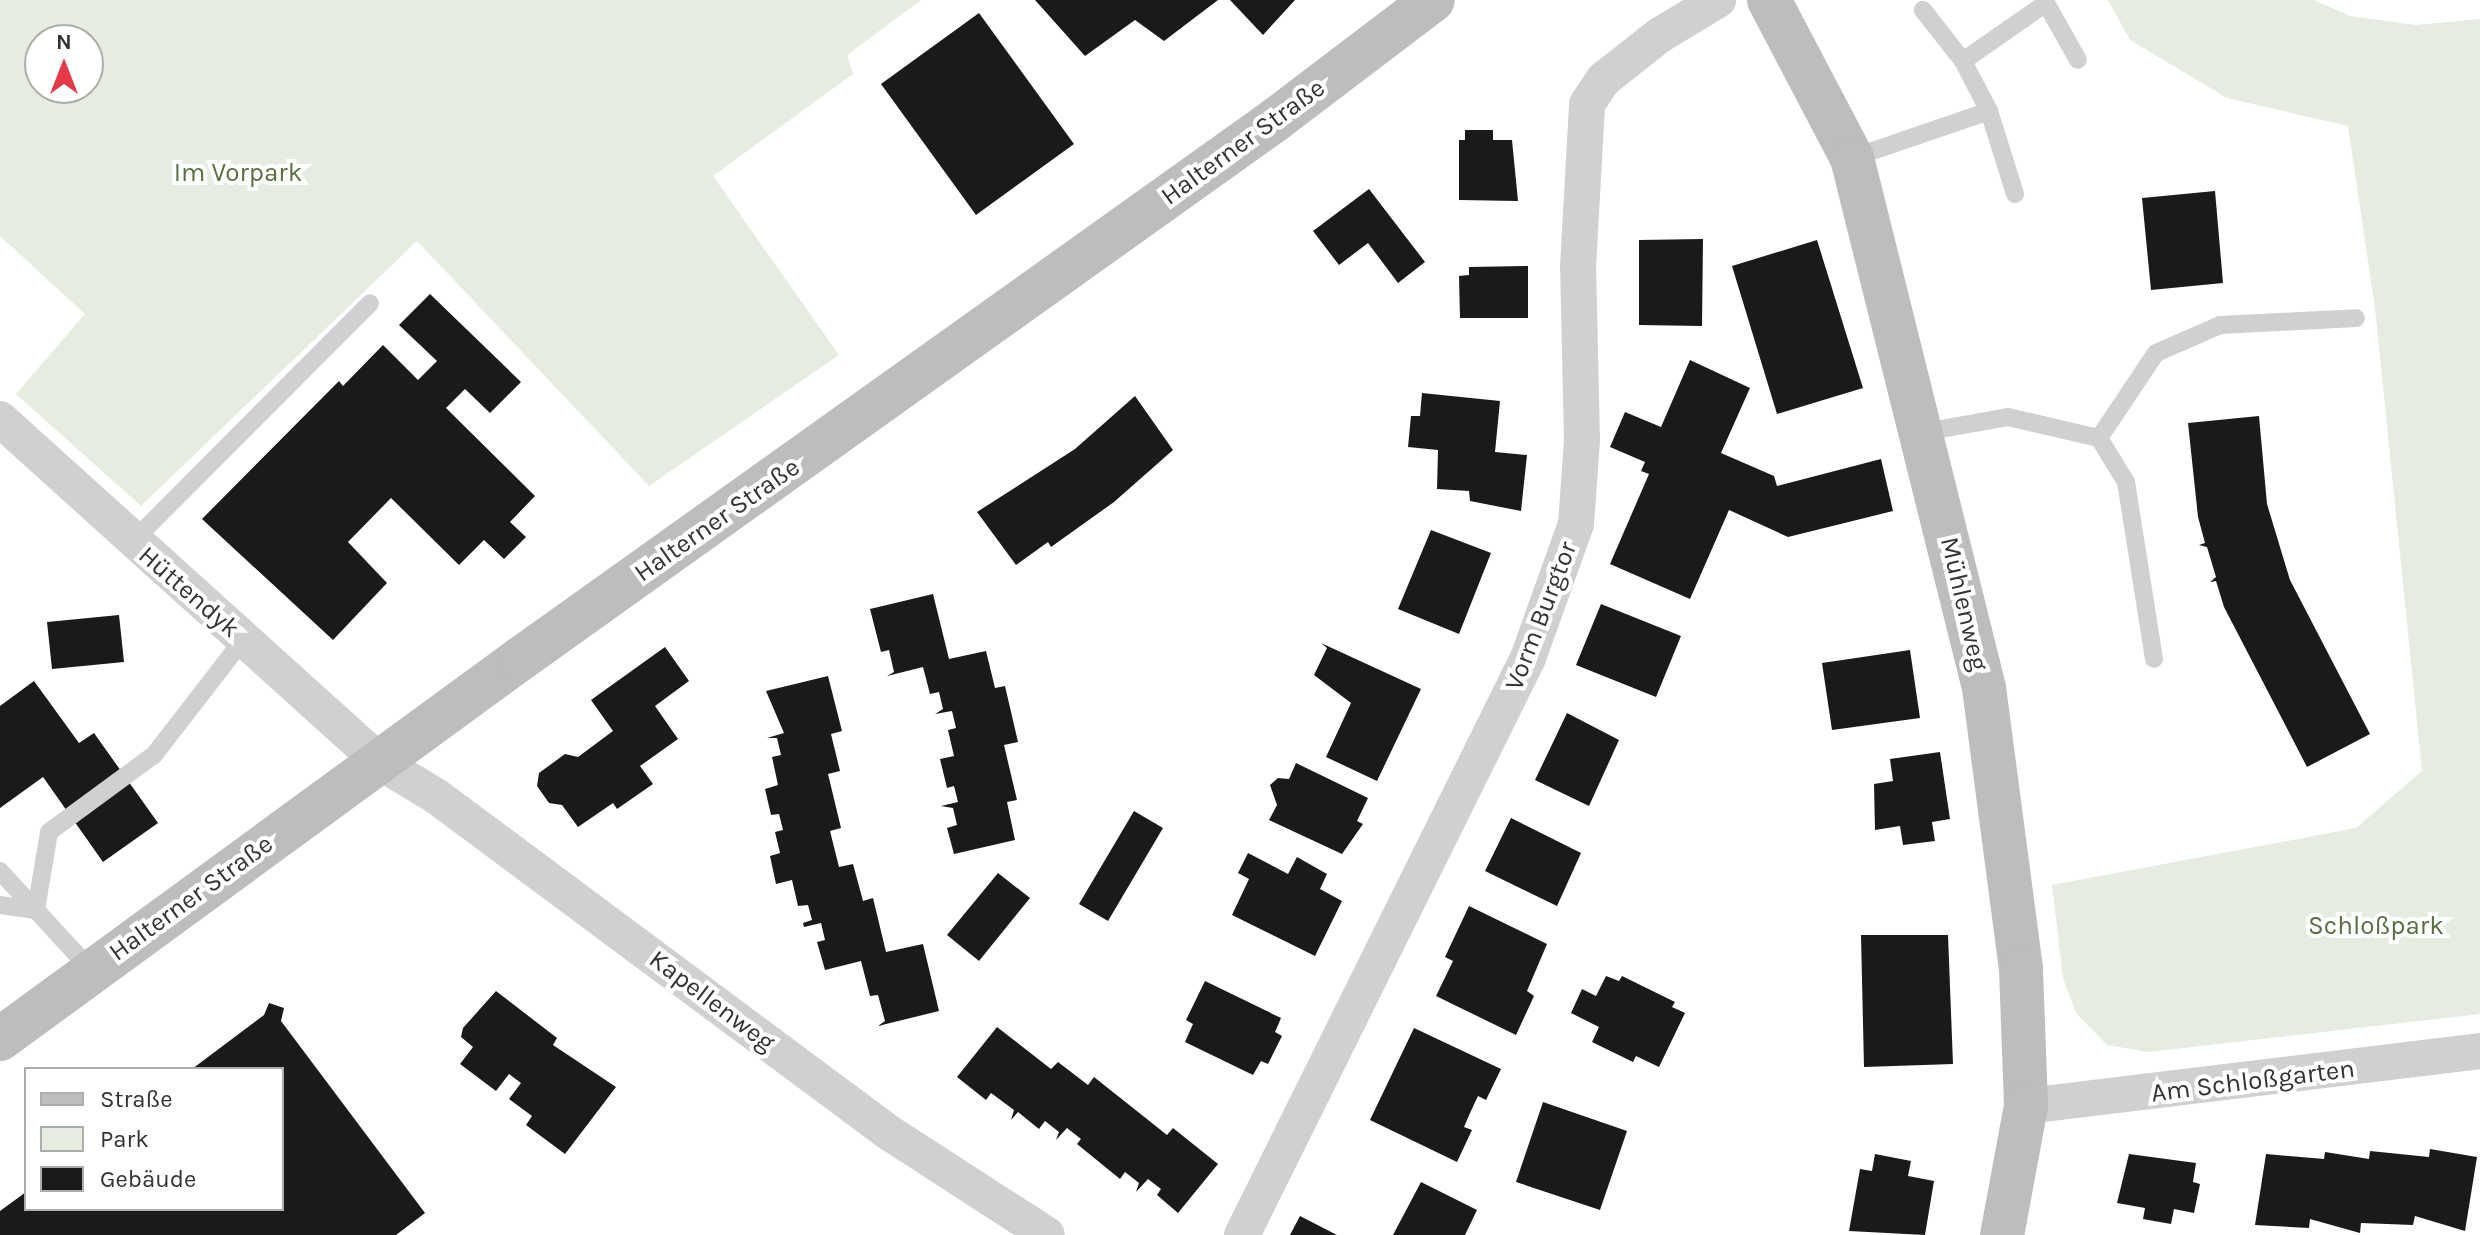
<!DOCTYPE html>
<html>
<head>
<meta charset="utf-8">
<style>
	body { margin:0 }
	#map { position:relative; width:2480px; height:1235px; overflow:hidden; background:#fff; font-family:Karla,sans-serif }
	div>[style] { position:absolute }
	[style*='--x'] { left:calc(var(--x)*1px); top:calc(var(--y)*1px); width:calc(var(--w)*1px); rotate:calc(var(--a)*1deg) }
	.green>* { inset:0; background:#e6ecdf }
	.building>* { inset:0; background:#1a1a1a }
	.lane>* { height:18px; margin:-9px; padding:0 9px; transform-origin:9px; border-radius:9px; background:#d0d0d0 }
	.street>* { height:36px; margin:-18px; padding:0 18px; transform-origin:18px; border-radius:18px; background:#d0d0d0 }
	.secondary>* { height:44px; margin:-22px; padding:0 22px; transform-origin:22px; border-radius:22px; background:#bdbdbd }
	span { translate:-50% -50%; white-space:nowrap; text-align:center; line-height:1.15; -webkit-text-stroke:8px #fff; paint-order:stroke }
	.street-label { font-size:26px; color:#333 }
	.park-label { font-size:26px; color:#56703f }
	.legend { position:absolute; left:24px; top:1067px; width:260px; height:144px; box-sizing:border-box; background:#fff; border:2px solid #adadad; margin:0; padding:10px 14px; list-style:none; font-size:24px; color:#333 }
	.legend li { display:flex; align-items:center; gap:16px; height:40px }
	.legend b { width:40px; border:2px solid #adadad }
	.north { position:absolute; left:24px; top:24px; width:80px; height:80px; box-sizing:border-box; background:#fff; border:2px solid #adadad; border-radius:50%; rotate:0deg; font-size:22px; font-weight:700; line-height:32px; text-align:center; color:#333 }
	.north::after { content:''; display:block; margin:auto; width:28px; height:36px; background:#e63946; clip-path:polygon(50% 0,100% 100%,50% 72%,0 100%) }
</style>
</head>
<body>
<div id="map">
	<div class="green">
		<i style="clip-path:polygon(evenodd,0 0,921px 0,847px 55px,853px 74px,713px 176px,839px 355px,649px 486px,417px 241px,141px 506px,16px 394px,85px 314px,0 236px,0 0,40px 40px,88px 40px,88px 88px,40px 88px,40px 40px)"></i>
		<i style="clip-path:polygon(2108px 0,2314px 0,2350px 16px,2416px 25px,2480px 19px,2480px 1014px,2148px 1052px,2107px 1045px,2076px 1013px,2063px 978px,2052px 885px,2356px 828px,2422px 771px,2375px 308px,2348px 126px,2227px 98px,2130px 40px)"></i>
	</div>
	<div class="building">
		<i style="clip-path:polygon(1035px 0,1218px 0,1164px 41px,1135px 20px,1085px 56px)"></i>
		<i style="clip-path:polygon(1230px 0,1295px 0,1263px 35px)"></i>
		<i style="clip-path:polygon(979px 13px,1074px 144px,976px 215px,881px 84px)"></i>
		<i style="clip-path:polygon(1465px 130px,1493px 130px,1493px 140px,1512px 140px,1518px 201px,1459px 200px,1459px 140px,1465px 140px)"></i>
		<i style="clip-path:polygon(1369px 189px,1425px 262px,1398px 283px,1368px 243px,1339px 265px,1313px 231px)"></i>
		<i style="clip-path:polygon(2215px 191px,2223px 283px,2151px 290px,2142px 198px)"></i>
		<i style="clip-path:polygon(1703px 239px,1702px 326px,1639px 325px,1639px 240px)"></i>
		<i style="clip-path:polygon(1817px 240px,1863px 388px,1777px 414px,1732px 266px)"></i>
		<i style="clip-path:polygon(1528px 266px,1528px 318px,1460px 318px,1459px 276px,1469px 275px,1469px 267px)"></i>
		<i style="clip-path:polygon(430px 294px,521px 382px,490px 413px,465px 389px,446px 408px,535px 496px,510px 522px,526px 537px,504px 559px,484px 540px,459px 565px,391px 498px,348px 542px,387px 583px,333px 640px,202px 519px,339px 381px,343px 386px,383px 345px,418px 380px,437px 361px,399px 325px)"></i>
		<i style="clip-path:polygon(1690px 360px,1750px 388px,1721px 453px,1774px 476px,1777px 486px,1881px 459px,1893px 511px,1788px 537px,1729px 510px,1690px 599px,1610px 564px,1649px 474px,1641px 471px,1645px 462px,1610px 447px,1625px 412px,1661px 427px)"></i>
		<i style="clip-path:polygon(1422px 393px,1500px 401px,1495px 452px,1527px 455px,1521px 511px,1470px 501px,1469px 491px,1437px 489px,1438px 450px,1408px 447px,1411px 416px,1420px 416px)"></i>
		<i style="clip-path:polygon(1135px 396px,1173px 450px,1114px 502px,1051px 547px,1048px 542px,1016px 565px,977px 512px,1075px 449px)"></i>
		<i style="clip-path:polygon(2259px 416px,2267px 504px,2290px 580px,2370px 734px,2307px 767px,2224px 607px,2216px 581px,2210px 582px,2216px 577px,2207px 547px,2199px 545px,2205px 543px,2198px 517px,2188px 423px)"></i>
		<i style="clip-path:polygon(1431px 530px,1491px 553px,1459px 634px,1398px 609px)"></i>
		<i style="clip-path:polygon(933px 594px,949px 659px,986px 651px,995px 688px,1005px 686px,1018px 742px,1004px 745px,1017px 800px,1007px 802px,1015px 840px,954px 854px,947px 828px,957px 825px,953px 808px,941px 806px,958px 802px,954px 786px,947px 788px,940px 759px,954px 756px,948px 730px,956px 728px,952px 711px,935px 714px,943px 709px,939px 692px,930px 694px,923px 667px,887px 676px,894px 672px,889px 650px,881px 652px,870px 609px)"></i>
		<i style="clip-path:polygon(1601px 604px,1681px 636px,1656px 697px,1576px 665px)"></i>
		<i style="clip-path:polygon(119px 615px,124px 662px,52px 669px,47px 622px)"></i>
		<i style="clip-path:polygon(1321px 643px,1421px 689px,1377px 781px,1326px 757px,1351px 703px,1314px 675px,1327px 648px)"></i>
		<i style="clip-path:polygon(665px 647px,689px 681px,655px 706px,678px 739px,640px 766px,653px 784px,617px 809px,613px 803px,578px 827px,562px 805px,549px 803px,537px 786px,539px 773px,565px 754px,578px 757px,613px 731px,591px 700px)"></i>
		<i style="clip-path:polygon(1910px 650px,1920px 718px,1832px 730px,1822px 663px)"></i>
		<i style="clip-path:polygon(828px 676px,842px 731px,831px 734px,840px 771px,828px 774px,841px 828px,830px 831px,839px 867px,853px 864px,863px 901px,873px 898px,886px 952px,923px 944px,939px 1011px,878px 1026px,885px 1021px,878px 995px,870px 996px,861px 961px,825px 970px,817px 942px,825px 940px,821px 923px,804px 927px,803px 923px,812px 920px,808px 905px,798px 906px,792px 880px,776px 884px,770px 856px,780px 853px,775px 832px,783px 830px,779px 814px,771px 815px,765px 789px,778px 785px,772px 757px,781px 755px,777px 738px,767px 738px,784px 733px,766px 691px)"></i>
		<i style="clip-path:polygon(34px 681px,79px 743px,94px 733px,158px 823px,103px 862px,43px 777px,0 808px,0 706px)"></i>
		<i style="clip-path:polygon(1567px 713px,1619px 740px,1589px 806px,1535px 780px)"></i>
		<i style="clip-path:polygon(1940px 752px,1950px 819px,1932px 822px,1935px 841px,1903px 845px,1900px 826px,1875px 830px,1874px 784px,1893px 781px,1890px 759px)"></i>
		<i style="clip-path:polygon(1296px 763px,1368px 798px,1357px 821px,1363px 824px,1342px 854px,1269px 820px,1277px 805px,1270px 785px,1278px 778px,1289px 779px)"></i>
		<i style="clip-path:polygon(1134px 811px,1163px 828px,1108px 921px,1079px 904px)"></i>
		<i style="clip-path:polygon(1511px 818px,1581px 853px,1557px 906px,1485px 871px)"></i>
		<i style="clip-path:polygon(1248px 853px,1288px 874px,1297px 857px,1327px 874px,1320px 889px,1342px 901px,1315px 956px,1232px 915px,1249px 879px,1238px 873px)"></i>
		<i style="clip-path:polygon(998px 873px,1030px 898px,979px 961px,947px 935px)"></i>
		<i style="clip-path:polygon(1469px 906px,1547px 944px,1527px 991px,1534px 996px,1516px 1035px,1436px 996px,1453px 961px,1445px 957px)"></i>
		<i style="clip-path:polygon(1861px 935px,1948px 935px,1953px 1064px,1864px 1067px)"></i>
		<i style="clip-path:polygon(1606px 976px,1619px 981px,1622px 976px,1675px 1002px,1672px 1007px,1685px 1013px,1659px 1067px,1636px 1056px,1633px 1062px,1592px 1042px,1599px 1027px,1571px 1013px,1582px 989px,1596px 996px)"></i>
		<i style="clip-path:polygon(1205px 981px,1281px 1018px,1275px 1032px,1282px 1036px,1268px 1064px,1261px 1061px,1253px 1075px,1185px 1042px,1193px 1024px,1186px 1020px)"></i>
		<i style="clip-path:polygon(496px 991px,557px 1038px,553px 1045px,616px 1087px,565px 1154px,526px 1125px,532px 1116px,509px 1099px,521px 1083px,509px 1074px,496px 1091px,460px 1064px,473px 1047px,461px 1037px,463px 1028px)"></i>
		<i style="clip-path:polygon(269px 1003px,284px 1008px,281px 1021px,425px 1213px,396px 1235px,0 1235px,0 1211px,26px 1192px,26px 1209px,282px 1209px,282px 1069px,192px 1069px,264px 1015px)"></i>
		<i style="clip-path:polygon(997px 1027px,1051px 1069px,1058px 1062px,1088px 1085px,1094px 1077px,1167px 1135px,1173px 1128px,1218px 1164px,1178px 1213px,1157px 1195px,1161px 1189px,1148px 1179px,1136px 1192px,1139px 1183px,1125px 1172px,1120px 1179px,1077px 1144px,1081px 1139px,1067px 1128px,1056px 1140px,1059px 1132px,1045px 1121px,1039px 1129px,1018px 1112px,1011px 1120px,1014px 1110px,991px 1093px,986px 1100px,957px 1077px)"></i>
		<i style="clip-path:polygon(1414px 1028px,1501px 1069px,1486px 1100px,1478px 1096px,1470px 1113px,1464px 1127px,1472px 1130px,1457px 1162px,1370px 1120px)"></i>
		<i style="clip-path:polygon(1543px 1102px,1627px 1131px,1600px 1210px,1516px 1182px)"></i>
		<i style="clip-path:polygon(2430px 1149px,2477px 1157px,2465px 1231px,2415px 1216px,2413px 1225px,2361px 1223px,2360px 1233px,2310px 1219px,2309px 1228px,2255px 1225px,2266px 1154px,2324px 1159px,2325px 1152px,2369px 1159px,2370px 1151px,2429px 1157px)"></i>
		<i style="clip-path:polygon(1875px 1154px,1911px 1161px,1908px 1176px,1934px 1181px,1925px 1235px,1849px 1231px,1860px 1169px,1872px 1171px)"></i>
		<i style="clip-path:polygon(2129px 1154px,2196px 1163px,2193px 1182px,2200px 1184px,2194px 1213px,2174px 1209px,2171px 1224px,2143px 1219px,2145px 1208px,2117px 1203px)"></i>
		<i style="clip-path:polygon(1421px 1182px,1477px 1210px,1465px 1235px,1393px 1235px)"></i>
		<i style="clip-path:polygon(1300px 1216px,1337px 1235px,1290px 1235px)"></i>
	</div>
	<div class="lane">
		<i style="--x:1963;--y:61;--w:101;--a:-34.9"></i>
		<i style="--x:2046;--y:3;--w:65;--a:60.7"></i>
		<i style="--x:1989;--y:111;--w:87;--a:72.6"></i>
		<i style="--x:1852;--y:158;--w:145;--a:-18.9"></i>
		<i style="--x:1989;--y:111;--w:56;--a:-117.5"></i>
		<i style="--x:1963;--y:61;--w:65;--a:-128.1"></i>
		<i style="--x:1924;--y:432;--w:85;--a:-10.1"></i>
		<i style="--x:2008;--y:417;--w:93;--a:13"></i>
		<i style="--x:2099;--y:438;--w:52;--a:58.5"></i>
		<i style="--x:2126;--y:482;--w:179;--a:81"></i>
		<i style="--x:2099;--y:438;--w:102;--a:-56.2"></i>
		<i style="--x:2156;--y:353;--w:70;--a:-23.6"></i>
		<i style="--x:2220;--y:325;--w:136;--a:-2.9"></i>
		<i style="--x:132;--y:542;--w:337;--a:-45.1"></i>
		<i style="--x:0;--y:871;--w:134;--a:47.4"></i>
		<i style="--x:0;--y:905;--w:36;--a:8"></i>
		<i style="--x:36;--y:910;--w:79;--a:-80.5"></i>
		<i style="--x:49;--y:832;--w:130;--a:-36.3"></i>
		<i style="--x:154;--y:755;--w:145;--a:-52.3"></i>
	</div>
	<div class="street">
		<i style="--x:0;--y:419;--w:512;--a:42.07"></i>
		<i style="--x:380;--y:762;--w:66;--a:31.3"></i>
		<i style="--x:436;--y:796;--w:563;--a:36.63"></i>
		<i style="--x:888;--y:1132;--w:189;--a:32.9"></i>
		<i style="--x:2026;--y:1106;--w:457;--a:-6.9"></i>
		<i style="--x:1242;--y:1235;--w:644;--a:-63.63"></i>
		<i style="--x:1528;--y:658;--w:142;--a:-70.3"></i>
		<i style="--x:1576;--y:524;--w:84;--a:-85.9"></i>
		<i style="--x:1582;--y:440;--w:173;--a:-91.3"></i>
		<i style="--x:1578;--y:267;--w:163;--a:-86.8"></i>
		<i style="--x:1587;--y:104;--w:30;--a:-56"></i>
		<i style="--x:1604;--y:79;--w:71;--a:-38.2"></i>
		<i style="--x:1660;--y:35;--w:68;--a:-31.1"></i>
	</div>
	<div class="secondary">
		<i style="--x:1769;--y:0;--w:178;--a:62.3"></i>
		<i style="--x:1852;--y:158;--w:546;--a:76.01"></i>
		<i style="--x:1984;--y:688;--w:283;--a:82.5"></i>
		<i style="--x:2021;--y:969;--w:137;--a:87.9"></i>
		<i style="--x:2026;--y:1106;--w:131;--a:100.5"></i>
		<i style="--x:0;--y:1039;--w:644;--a:-36.16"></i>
		<i style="--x:520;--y:659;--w:928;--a:-35.52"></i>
		<i style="--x:1275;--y:120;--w:198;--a:-37.2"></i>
	</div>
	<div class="street-label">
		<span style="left:1243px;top:142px;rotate:-36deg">Halterner Straße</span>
		<span style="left:717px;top:520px;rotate:-35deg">Halterner Straße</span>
		<span style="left:189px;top:592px;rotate:41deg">Hüttendyk</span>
		<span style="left:1964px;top:604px;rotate:77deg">Mühlenweg</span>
		<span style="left:1541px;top:616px;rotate:-69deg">Vorm Burgtor</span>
		<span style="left:191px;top:898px;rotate:-36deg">Halterner Straße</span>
		<span style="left:712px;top:1001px;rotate:37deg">Kapellenweg</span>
		<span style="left:2253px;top:1081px;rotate:-7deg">Am Schloßgarten</span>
	</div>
	<div class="park-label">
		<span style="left:238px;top:173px">Im Vorpark</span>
		<span style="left:2376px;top:926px">Schloßpark</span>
	</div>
	<ul class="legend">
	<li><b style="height:10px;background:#bdbdbd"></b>Straße</li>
	<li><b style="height:22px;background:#e6ecdf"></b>Park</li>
	<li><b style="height:22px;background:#1a1a1a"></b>Gebäude</li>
	</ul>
	<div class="north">N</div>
</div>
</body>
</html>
